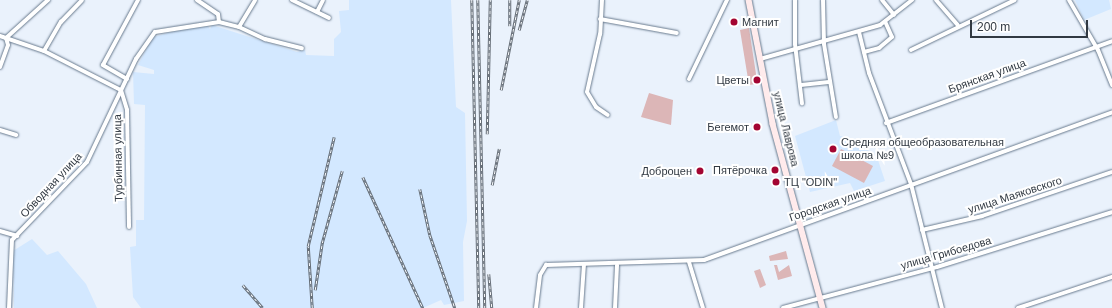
<!DOCTYPE html>
<html>
<head>
<meta charset="utf-8">
<style>
	body { margin:0 }
	#map { position:relative; width:1112px; height:308px; overflow:hidden; background:#eaf2fc; font-family:Helvetica,sans-serif }
	div>[style] { position:absolute }
	[style*='--x'] { left:calc(var(--x)*1px); top:calc(var(--y)*1px); width:calc(var(--w)*1px); rotate:calc(var(--a)*1deg) }
	.built>* { inset:0; background:#d3e8ff }
	.green>* { inset:0; background:#dcb6b7 }
	.roads { filter:drop-shadow(0 0 1px #687a8e) drop-shadow(0 0 1px #687a8e) }
	.street>* { height:4px; margin:-2px; padding:0 2px; transform-origin:2px; border-radius:2px; background:#fff }
	.secondary>* { height:5.5px; margin:-2.75px; padding:0 2.75px; transform-origin:2.75px; border-radius:2.75px; background:#ffebec }
	.rail>* { height:2.5px; margin-top:-1.25px; transform-origin:0; background:repeating-linear-gradient(90deg,#fff 0 3px,#666e77 0 6px); box-sizing:border-box; border-block:1px solid #666e77 }
	.dots>* { width:11px; height:11px; translate:-50% -50%; box-sizing:border-box; border:2px solid #fff; border-radius:50% }
	span { translate:-50% -50%; white-space:nowrap; text-align:center; line-height:1.15; -webkit-text-stroke:4px #fff; paint-order:stroke }
	.poi-label { font-size:11px; color:#313942 }
	.left { translate:0 -50%; text-align:left }
	.right { translate:-100% -50%; text-align:right }
	.street-label { font-size:11px; color:#313942 }
	.scale { position:absolute; left:970px; top:20px; width:118px; height:18px; box-sizing:border-box; border:2px solid #313942; border-top:0; padding-left:5px; font-size:12px; line-height:14px; white-space:nowrap; color:#313942; -webkit-text-stroke:3px #fff; paint-order:stroke }
</style>
</head>
<body>
<div id="map">
	<div class="built">
		<i style="clip-path:polygon(349px 0,451px 0,456px 107px,465px 113px,467px 221px,463px 242px,464px 301px,444px 305px,441px 300px,423px 308px,141px 308px,133px 297px,130px 247px,136px 246px,136px 220px,144px 220px,145px 105px,134px 104px,133px 72px,154px 74px,154px 70px,138px 65px,153px 37px,183px 29px,208px 26px,210px 29px,212px 25px,297px 52px,305px 50px,306px 55px,334px 56px,334px 39px,341px 32px,339px 11px,349px 10px)"></i>
		<i style="clip-path:polygon(1075px 0,1109px 0,1111px 9px,1084px 20px)"></i>
		<i style="clip-path:polygon(836px 120px,840px 136px,865px 141px,871px 158px,877px 157px,885px 181px,854px 191px,850px 183px,810px 192px,795px 136px)"></i>
		<i style="clip-path:polygon(32px 239px,47px 255px,58px 251px,86px 284px,97px 308px,14px 308px,13px 251px)"></i>
	</div>
	<div class="green">
		<i style="clip-path:polygon(749px 28px,756px 74px,756px 84px,749px 85px,740px 30px)"></i>
		<i style="clip-path:polygon(649px 93px,673px 100px,671px 125px,641px 117px)"></i>
		<i style="clip-path:polygon(841px 149px,873px 166px,864px 183px,832px 166px)"></i>
		<i style="clip-path:polygon(786px 251px,788px 259px,770px 261px,769px 256px)"></i>
		<i style="clip-path:polygon(774px 265px,777px 265px,779px 272px,789px 265px,792px 276px,778px 280px)"></i>
		<i style="clip-path:polygon(760px 269px,766px 285px,760px 288px,754px 271px)"></i>
	</div>
	<div class="roads">
		<div class="street">
			<i style="--x:197;--y:0;--w:25;--a:34"></i>
			<i style="--x:218;--y:14;--w:8;--a:83"></i>
			<i style="--x:292;--y:0;--w:41;--a:25.9"></i>
			<i style="--x:602;--y:0;--w:34;--a:93"></i>
			<i style="--x:600;--y:34;--w:59;--a:102.6"></i>
			<i style="--x:587;--y:92;--w:17;--a:59"></i>
			<i style="--x:596;--y:107;--w:14;--a:34"></i>
			<i style="--x:795;--y:0;--w:44;--a:90"></i>
			<i style="--x:795;--y:44;--w:60;--a:83.3"></i>
			<i style="--x:823;--y:0;--w:44;--a:88.7"></i>
			<i style="--x:824;--y:44;--w:74;--a:80.7"></i>
			<i style="--x:882;--y:0;--w:19;--a:51"></i>
			<i style="--x:936;--y:0;--w:33;--a:49"></i>
			<i style="--x:1069;--y:0;--w:58;--a:59.9"></i>
			<i style="--x:1098;--y:50;--w:38;--a:68"></i>
			<i style="--x:317;--y:12;--w:13;--a:-63"></i>
			<i style="--x:600;--y:19;--w:78;--a:10.3"></i>
			<i style="--x:239;--y:27;--w:29;--a:25"></i>
			<i style="--x:265;--y:39;--w:38;--a:14"></i>
			<i style="--x:859;--y:32;--w:42;--a:76.3"></i>
			<i style="--x:869;--y:73;--w:119;--a:69.3"></i>
			<i style="--x:911;--y:184;--w:128;--a:76"></i>
			<i style="--x:0;--y:36;--w:46;--a:18.8"></i>
			<i style="--x:44;--y:51;--w:86;--a:26.9"></i>
			<i style="--x:6;--y:38;--w:57;--a:-42.1"></i>
			<i style="--x:911;--y:50;--w:115;--a:-25.7"></i>
			<i style="--x:44;--y:51;--w:34;--a:-60"></i>
			<i style="--x:61;--y:22;--w:30;--a:-46"></i>
			<i style="--x:864;--y:52;--w:16;--a:-15"></i>
			<i style="--x:879;--y:48;--w:17;--a:-40"></i>
			<i style="--x:892;--y:37;--w:17;--a:-114"></i>
			<i style="--x:760;--y:59;--w:125;--a:-15.8"></i>
			<i style="--x:880;--y:25;--w:41;--a:-38"></i>
			<i style="--x:0;--y:67;--w:23;--a:-70"></i>
			<i style="--x:8;--y:45;--w:7;--a:-106"></i>
			<i style="--x:127;--y:79;--w:28;--a:-150"></i>
			<i style="--x:103;--y:65;--w:74;--a:-61.7"></i>
			<i style="--x:689;--y:79;--w:88;--a:-64.3"></i>
			<i style="--x:801;--y:85;--w:28;--a:-6"></i>
			<i style="--x:121;--y:90;--w:21;--a:73"></i>
			<i style="--x:127;--y:110;--w:117;--a:89"></i>
			<i style="--x:886;--y:123;--w:240;--a:-19.9"></i>
			<i style="--x:0;--y:130;--w:17;--a:17"></i>
			<i style="--x:922;--y:230;--w:62;--a:-13.1"></i>
			<i style="--x:982;--y:216;--w:137;--a:-18.7"></i>
			<i style="--x:0;--y:231;--w:18;--a:16"></i>
			<i style="--x:689;--y:262;--w:48;--a:73.1"></i>
			<i style="--x:9;--y:308;--w:68;--a:-87.5"></i>
			<i style="--x:12;--y:240;--w:108;--a:-46.1"></i>
			<i style="--x:87;--y:162;--w:114;--a:-64.6"></i>
			<i style="--x:136;--y:59;--w:33;--a:-55"></i>
			<i style="--x:155;--y:32;--w:65;--a:-8.9"></i>
			<i style="--x:219;--y:22;--w:21;--a:14"></i>
			<i style="--x:239;--y:27;--w:31;--a:-59"></i>
			<i style="--x:536;--y:308;--w:33;--a:-83"></i>
			<i style="--x:540;--y:275;--w:12;--a:-59"></i>
			<i style="--x:546;--y:265;--w:158;--a:-1.8"></i>
			<i style="--x:704;--y:260;--w:434;--a:-19.9"></i>
			<i style="--x:581;--y:308;--w:44;--a:-86.1"></i>
			<i style="--x:615;--y:308;--w:43;--a:-87.3"></i>
			<i style="--x:783;--y:308;--w:159;--a:-14.9"></i>
			<i style="--x:937;--y:267;--w:183;--a:-17.4"></i>
			<i style="--x:1018;--y:308;--w:99;--a:-18.3"></i>
		</div>
		<div class="secondary">
			<i style="--x:749;--y:0;--w:126;--a:79"></i>
			<i style="--x:773;--y:124;--w:191;--a:74.8"></i>
		</div>
	</div>
	<div class="rail">
		<i style="--x:472;--y:0;--w:308;--a:88.7"></i>
		<i style="--x:478;--y:0;--w:308;--a:88.7"></i>
		<i style="--x:510;--y:0;--w:26;--a:90"></i>
		<i style="--x:519;--y:30;--w:31;--a:-75"></i>
		<i style="--x:501;--y:90;--w:92;--a:-78.7"></i>
		<i style="--x:487;--y:134;--w:134;--a:-88.7"></i>
		<i style="--x:363;--y:177;--w:144;--a:65.4"></i>
		<i style="--x:492;--y:185;--w:37;--a:-79"></i>
		<i style="--x:420;--y:189;--w:47;--a:77.7"></i>
		<i style="--x:430;--y:235;--w:77;--a:71.1"></i>
		<i style="--x:489;--y:274;--w:34;--a:85"></i>
		<i style="--x:243;--y:285;--w:30;--a:49"></i>
		<i style="--x:315;--y:290;--w:48;--a:-81.5"></i>
		<i style="--x:322;--y:243;--w:75;--a:-74.5"></i>
		<i style="--x:312;--y:308;--w:62;--a:-93.7"></i>
		<i style="--x:308;--y:246;--w:112;--a:-76.6"></i>
	</div>
	<div class="dots">
		<i style="left:734px;top:22px;background:#a30532"></i>
		<i style="left:757px;top:80px;background:#a30532"></i>
		<i style="left:757px;top:127px;background:#a30532"></i>
		<i style="left:833px;top:149px;background:#a30532"></i>
		<i style="left:775px;top:170px;background:#a30532"></i>
		<i style="left:700px;top:171px;background:#a30532"></i>
		<i style="left:776px;top:182px;background:#a30532"></i>
	</div>
	<div class="poi-label">
		<span class="left" style="left:742px;top:22px">Магнит</span>
		<span class="right" style="left:749px;top:80px">Цветы</span>
		<span class="right" style="left:749px;top:127px">Бегемот</span>
		<span class="left" style="left:841px;top:149px">Средняя общеобразовательная<br>школа №9</span>
		<span class="right" style="left:767px;top:170px">Пятёрочка</span>
		<span class="right" style="left:692px;top:171px">Доброцен</span>
		<span class="left" style="left:784px;top:182px">ТЦ "ODIN"</span>
	</div>
	<div class="street-label">
		<span style="left:987px;top:76px;rotate:-20deg">Брянская улица</span>
		<span style="left:786px;top:129px;rotate:76deg">улица Лаврова</span>
		<span style="left:118px;top:158px;rotate:-91deg">Турбинная улица</span>
		<span style="left:51px;top:185px;rotate:-47deg">Обводная улица</span>
		<span style="left:1015px;top:195px;rotate:-18deg">улица Маяковского</span>
		<span style="left:830px;top:204px;rotate:-19deg">Городская улица</span>
		<span style="left:946px;top:253px;rotate:-16deg">улица Грибоедова</span>
	</div>
	<div class="scale">200 m</div>
</div>
</body>
</html>
